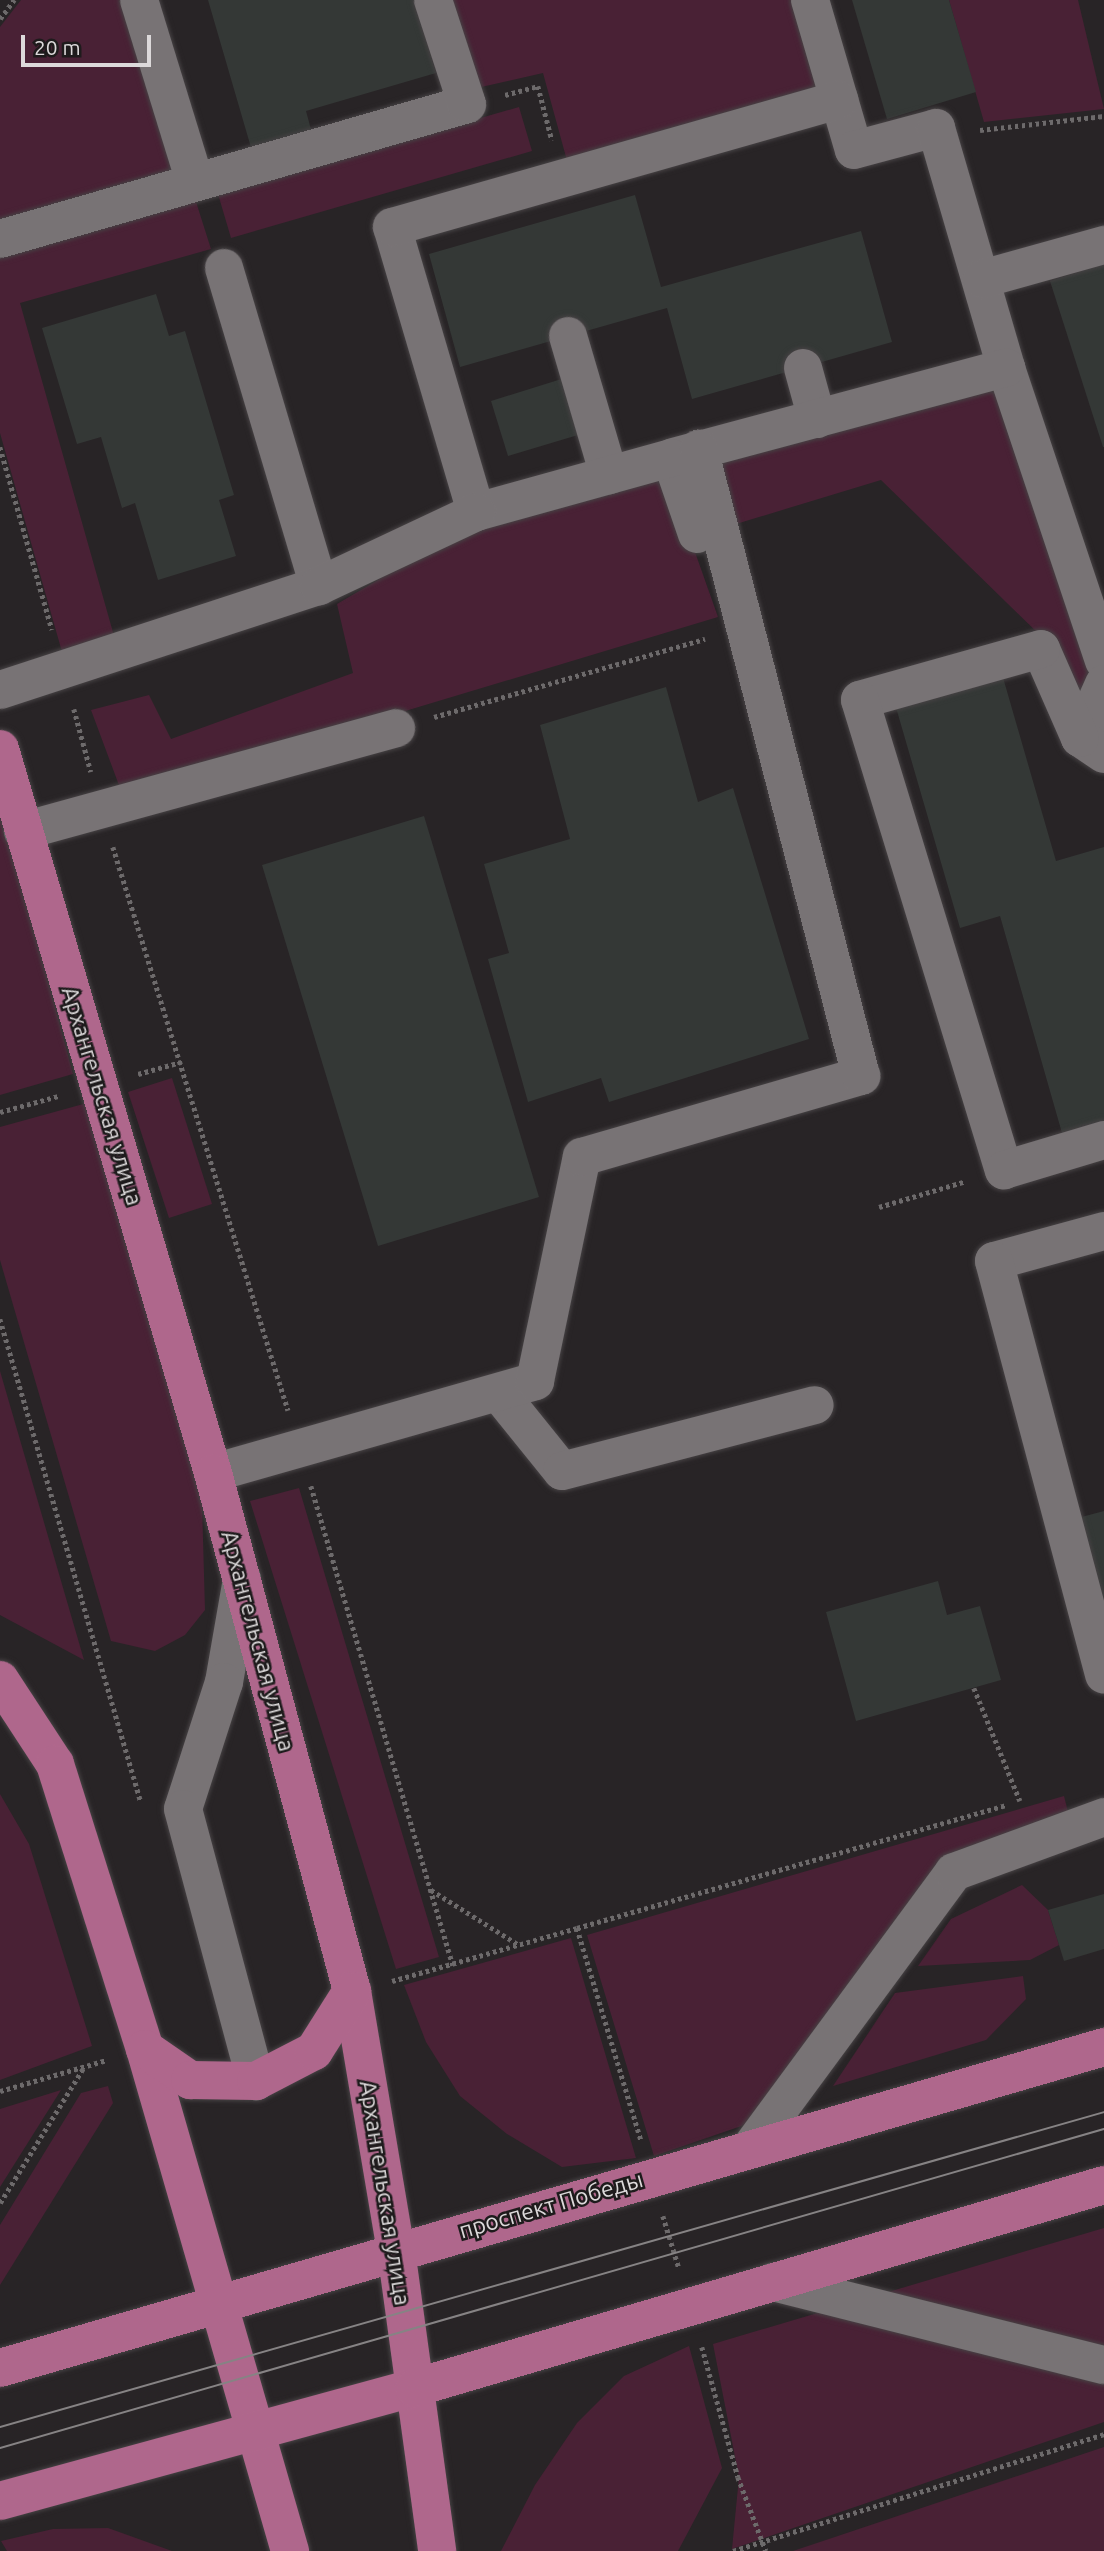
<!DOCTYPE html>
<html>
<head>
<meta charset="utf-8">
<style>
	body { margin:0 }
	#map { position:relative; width:1104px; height:2551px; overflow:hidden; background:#282426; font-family:Ubuntu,sans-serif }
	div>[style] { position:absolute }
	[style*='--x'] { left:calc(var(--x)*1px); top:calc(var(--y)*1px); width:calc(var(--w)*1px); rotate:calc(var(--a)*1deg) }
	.green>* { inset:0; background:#492135 }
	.building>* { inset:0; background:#343836 }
	.path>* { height:4.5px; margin-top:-2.25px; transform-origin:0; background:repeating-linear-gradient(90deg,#6d6a6b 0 3.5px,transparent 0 7px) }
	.roads { filter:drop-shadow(0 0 2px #464244) drop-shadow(0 0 2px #464244) }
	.minor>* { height:38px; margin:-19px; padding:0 19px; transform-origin:19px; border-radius:19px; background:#787375 }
	.major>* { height:38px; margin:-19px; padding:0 19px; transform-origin:19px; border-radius:19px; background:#af678c }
	.tram>* { height:2px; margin:-1px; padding:0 1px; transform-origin:1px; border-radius:1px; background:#868384 }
	span { translate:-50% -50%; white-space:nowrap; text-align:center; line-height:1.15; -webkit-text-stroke:5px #1e1b1c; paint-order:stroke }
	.street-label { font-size:23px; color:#dcd9da }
	.scale { position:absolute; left:21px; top:35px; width:130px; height:32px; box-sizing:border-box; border:4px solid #dcd9da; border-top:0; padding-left:9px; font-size:21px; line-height:24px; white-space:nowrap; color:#dcd9da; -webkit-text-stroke:5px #1e1b1c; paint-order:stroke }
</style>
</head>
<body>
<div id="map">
	<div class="green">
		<i style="clip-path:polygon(21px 0,134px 0,188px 178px,0 234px,0 27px)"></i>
		<i style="clip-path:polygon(439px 0,802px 0,830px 96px,569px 168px,543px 73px,468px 90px)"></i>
		<i style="clip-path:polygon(949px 0,1078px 0,1104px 109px,984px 122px)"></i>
		<i style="clip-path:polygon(519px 107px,532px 151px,231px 238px,218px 194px)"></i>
		<i style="clip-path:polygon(191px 186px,211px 249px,20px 303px,118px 650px,66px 666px,0 433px,0 243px)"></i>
		<i style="clip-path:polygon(1001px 377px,1102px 679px,1079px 717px,1047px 642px,881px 480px,690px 538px,718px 617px,123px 796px,91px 710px,149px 695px,171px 739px,353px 673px,337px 604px,478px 521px)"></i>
		<i style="clip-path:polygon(0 803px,73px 1074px,0 1095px)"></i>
		<i style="clip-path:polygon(172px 1078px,212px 1204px,169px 1218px,128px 1092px)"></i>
		<i style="clip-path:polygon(87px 1103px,202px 1503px,205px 1610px,185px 1635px,155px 1651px,111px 1641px,0 1260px,0 1127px)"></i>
		<i style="clip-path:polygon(0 1371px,84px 1660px,0 1615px)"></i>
		<i style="clip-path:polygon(299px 1488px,439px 1957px,396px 1969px,250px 1501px)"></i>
		<i style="clip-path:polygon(0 1794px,29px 1844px,92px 2046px,0 2080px)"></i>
		<i style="clip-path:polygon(1064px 1796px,1072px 1828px,954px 1873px,759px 2120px,654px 2156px,587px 1935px)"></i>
		<i style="clip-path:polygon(1022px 1885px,1048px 1910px,1059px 1945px,1030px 1960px,918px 1966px,951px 1919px)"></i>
		<i style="clip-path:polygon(571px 1938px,636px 2158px,562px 2167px,507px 2134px,460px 2096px,426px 2042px,404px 1985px)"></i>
		<i style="clip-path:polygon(1023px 1976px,1026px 1999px,986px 2040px,833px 2086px,895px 1993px)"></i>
		<i style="clip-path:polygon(108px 2086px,113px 2103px,0 2285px,0 2225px,81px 2093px)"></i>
		<i style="clip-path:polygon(61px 2090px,0 2187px,0 2109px)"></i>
		<i style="clip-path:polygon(1104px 2228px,1104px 2422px,732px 2549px,739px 2477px,713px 2344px)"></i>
		<i style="clip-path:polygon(689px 2346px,722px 2468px,678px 2551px,501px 2551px,535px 2485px,577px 2423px,624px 2376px)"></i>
		<i style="clip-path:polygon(1104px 2447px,1104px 2551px,793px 2551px)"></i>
		<i style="clip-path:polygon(108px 2528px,172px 2551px,7px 2551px,1px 2541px,53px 2529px)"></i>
	</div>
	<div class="building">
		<i style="clip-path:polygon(208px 0,414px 0,436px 73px,306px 111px,312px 133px,252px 151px)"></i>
		<i style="clip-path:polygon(852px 0,949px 0,976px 92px,887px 119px)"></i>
		<i style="clip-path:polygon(635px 195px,661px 287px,861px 231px,892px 342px,692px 399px,667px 308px,460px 367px,429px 254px)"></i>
		<i style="clip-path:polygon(1104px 264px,1104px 447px,1103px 447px,1050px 281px)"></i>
		<i style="clip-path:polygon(156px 294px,169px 336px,185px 331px,234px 495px,219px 500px,236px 556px,158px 580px,135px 503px,122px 508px,101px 437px,77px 444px,42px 328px)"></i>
		<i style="clip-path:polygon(571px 376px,588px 432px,508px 456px,491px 401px)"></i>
		<i style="clip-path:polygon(1002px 674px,1056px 861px,1104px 847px,1104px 1121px,1062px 1133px,1000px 916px,960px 928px,895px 704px)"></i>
		<i style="clip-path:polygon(666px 687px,698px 802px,733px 788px,809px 1039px,609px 1102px,601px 1078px,528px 1102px,488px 959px,509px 953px,484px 864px,570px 839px,540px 725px)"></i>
		<i style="clip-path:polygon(424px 816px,539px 1197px,378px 1246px,262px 865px)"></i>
		<i style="clip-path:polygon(1104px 1511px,1104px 1625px,1074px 1519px)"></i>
		<i style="clip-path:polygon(938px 1581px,947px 1615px,980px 1606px,1001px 1680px,856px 1721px,826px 1612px)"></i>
		<i style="clip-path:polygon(1104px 1894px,1104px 1949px,1064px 1961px,1048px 1910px)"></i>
	</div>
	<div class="path">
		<i style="--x:0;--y:19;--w:24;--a:-54"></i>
		<i style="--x:505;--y:95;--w:34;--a:-15"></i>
		<i style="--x:538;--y:86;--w:56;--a:75.5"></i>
		<i style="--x:980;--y:130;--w:125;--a:-6.4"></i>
		<i style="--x:0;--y:447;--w:190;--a:74.1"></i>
		<i style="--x:74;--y:709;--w:65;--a:74.9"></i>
		<i style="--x:434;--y:717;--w:282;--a:-16.1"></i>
		<i style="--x:113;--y:847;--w:590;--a:72.73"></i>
		<i style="--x:138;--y:1074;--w:45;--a:-15.6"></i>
		<i style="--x:0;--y:1112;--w:60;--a:-15.4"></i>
		<i style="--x:879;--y:1207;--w:88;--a:-16.6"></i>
		<i style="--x:0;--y:1319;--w:503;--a:73.73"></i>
		<i style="--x:311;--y:1486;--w:500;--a:73.5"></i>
		<i style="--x:974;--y:1688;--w:122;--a:67.8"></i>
		<i style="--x:431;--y:1890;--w:104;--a:32"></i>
		<i style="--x:577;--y:1928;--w:447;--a:-16"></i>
		<i style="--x:392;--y:1981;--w:192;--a:-16"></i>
		<i style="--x:577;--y:1928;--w:221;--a:73.2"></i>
		<i style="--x:0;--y:2091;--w:111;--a:-16.2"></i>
		<i style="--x:0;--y:2203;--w:160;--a:-58.3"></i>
		<i style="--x:663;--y:2216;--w:54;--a:72.9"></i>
		<i style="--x:702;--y:2347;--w:135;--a:74.5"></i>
		<i style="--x:738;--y:2477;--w:79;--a:69.3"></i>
		<i style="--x:733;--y:2551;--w:389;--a:-17.5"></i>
	</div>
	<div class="roads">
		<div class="minor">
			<i style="--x:139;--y:0;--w:190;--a:72.9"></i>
			<i style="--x:810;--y:0;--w:156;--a:73.7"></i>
			<i style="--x:854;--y:150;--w:85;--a:-15"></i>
			<i style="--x:936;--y:128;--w:250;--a:73.7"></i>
			<i style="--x:1006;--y:368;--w:309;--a:71.5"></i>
			<i style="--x:0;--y:239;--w:486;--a:-16.1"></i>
			<i style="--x:467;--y:104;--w:109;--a:-108.1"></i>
			<i style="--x:224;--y:268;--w:332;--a:73.4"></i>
			<i style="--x:982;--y:279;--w:127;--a:-15.6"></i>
			<i style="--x:568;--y:336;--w:145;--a:73.6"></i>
			<i style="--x:803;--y:368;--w:53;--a:74.6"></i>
			<i style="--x:673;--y:457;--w:345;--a:-15"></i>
			<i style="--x:697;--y:534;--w:80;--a:-108.9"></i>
			<i style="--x:671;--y:458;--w:202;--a:164.5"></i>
			<i style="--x:476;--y:512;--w:297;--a:-106.4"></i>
			<i style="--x:392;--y:227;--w:465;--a:-15.9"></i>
			<i style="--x:0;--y:690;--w:336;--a:-18.1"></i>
			<i style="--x:319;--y:586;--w:174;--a:-25.2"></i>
			<i style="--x:1080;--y:738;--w:59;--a:-66"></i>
			<i style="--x:1104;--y:754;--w:29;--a:-146"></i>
			<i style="--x:1080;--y:738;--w:97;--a:-113.7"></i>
			<i style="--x:1041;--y:649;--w:188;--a:164.3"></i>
			<i style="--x:860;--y:700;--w:492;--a:73"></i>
			<i style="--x:1004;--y:1170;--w:104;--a:-16.7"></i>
			<i style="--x:23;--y:831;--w:387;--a:-15.4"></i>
			<i style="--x:1104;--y:1231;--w:114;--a:164.7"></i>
			<i style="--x:994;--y:1261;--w:428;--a:75.1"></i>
			<i style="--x:499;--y:1393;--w:100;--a:51.1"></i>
			<i style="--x:562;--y:1471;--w:261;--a:-14.6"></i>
			<i style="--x:213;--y:1473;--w:335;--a:-15.9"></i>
			<i style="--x:535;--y:1381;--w:229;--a:-78.2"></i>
			<i style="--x:582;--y:1157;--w:291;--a:-16.2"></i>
			<i style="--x:861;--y:1076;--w:648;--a:-104.49"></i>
			<i style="--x:242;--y:1579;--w:105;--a:99.9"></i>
			<i style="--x:224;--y:1682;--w:133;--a:107.9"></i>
			<i style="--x:183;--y:1809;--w:282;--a:75"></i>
			<i style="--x:752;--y:2146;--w:340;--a:-53.6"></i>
			<i style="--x:954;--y:1872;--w:160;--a:-20.1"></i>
			<i style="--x:773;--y:2282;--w:341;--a:14.1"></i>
		</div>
		<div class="major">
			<i style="--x:0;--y:749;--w:755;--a:73.61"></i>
			<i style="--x:213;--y:1473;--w:536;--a:74.98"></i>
			<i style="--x:352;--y:1991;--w:263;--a:80.4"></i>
			<i style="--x:396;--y:2250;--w:304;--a:82.2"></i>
			<i style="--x:0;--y:1680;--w:100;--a:56.8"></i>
			<i style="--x:55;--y:1764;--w:299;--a:72.5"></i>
			<i style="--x:145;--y:2049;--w:523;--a:73.89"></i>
			<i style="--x:145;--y:2049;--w:55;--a:34.6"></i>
			<i style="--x:190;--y:2080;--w:66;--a:0.9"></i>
			<i style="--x:256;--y:2081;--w:65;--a:-27.3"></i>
			<i style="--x:314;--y:2051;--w:71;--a:-57.7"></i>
			<i style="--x:0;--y:2368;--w:1150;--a:-16.21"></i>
			<i style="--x:0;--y:2501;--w:429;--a:-15.3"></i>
			<i style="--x:414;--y:2388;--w:719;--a:-16.39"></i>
		</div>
	</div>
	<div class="tram">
		<i style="--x:0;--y:2427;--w:1148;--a:-15.92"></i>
		<i style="--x:0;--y:2448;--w:1149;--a:-16.12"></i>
	</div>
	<div class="street-label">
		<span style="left:102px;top:1096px;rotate:73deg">Архангельская улица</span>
		<span style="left:258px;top:1641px;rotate:75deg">Архангельская улица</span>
		<span style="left:385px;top:2193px;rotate:81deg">Архангельская улица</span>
		<span style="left:551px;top:2205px;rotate:-16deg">проспект Победы</span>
	</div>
	<div class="scale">20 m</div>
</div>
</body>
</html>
